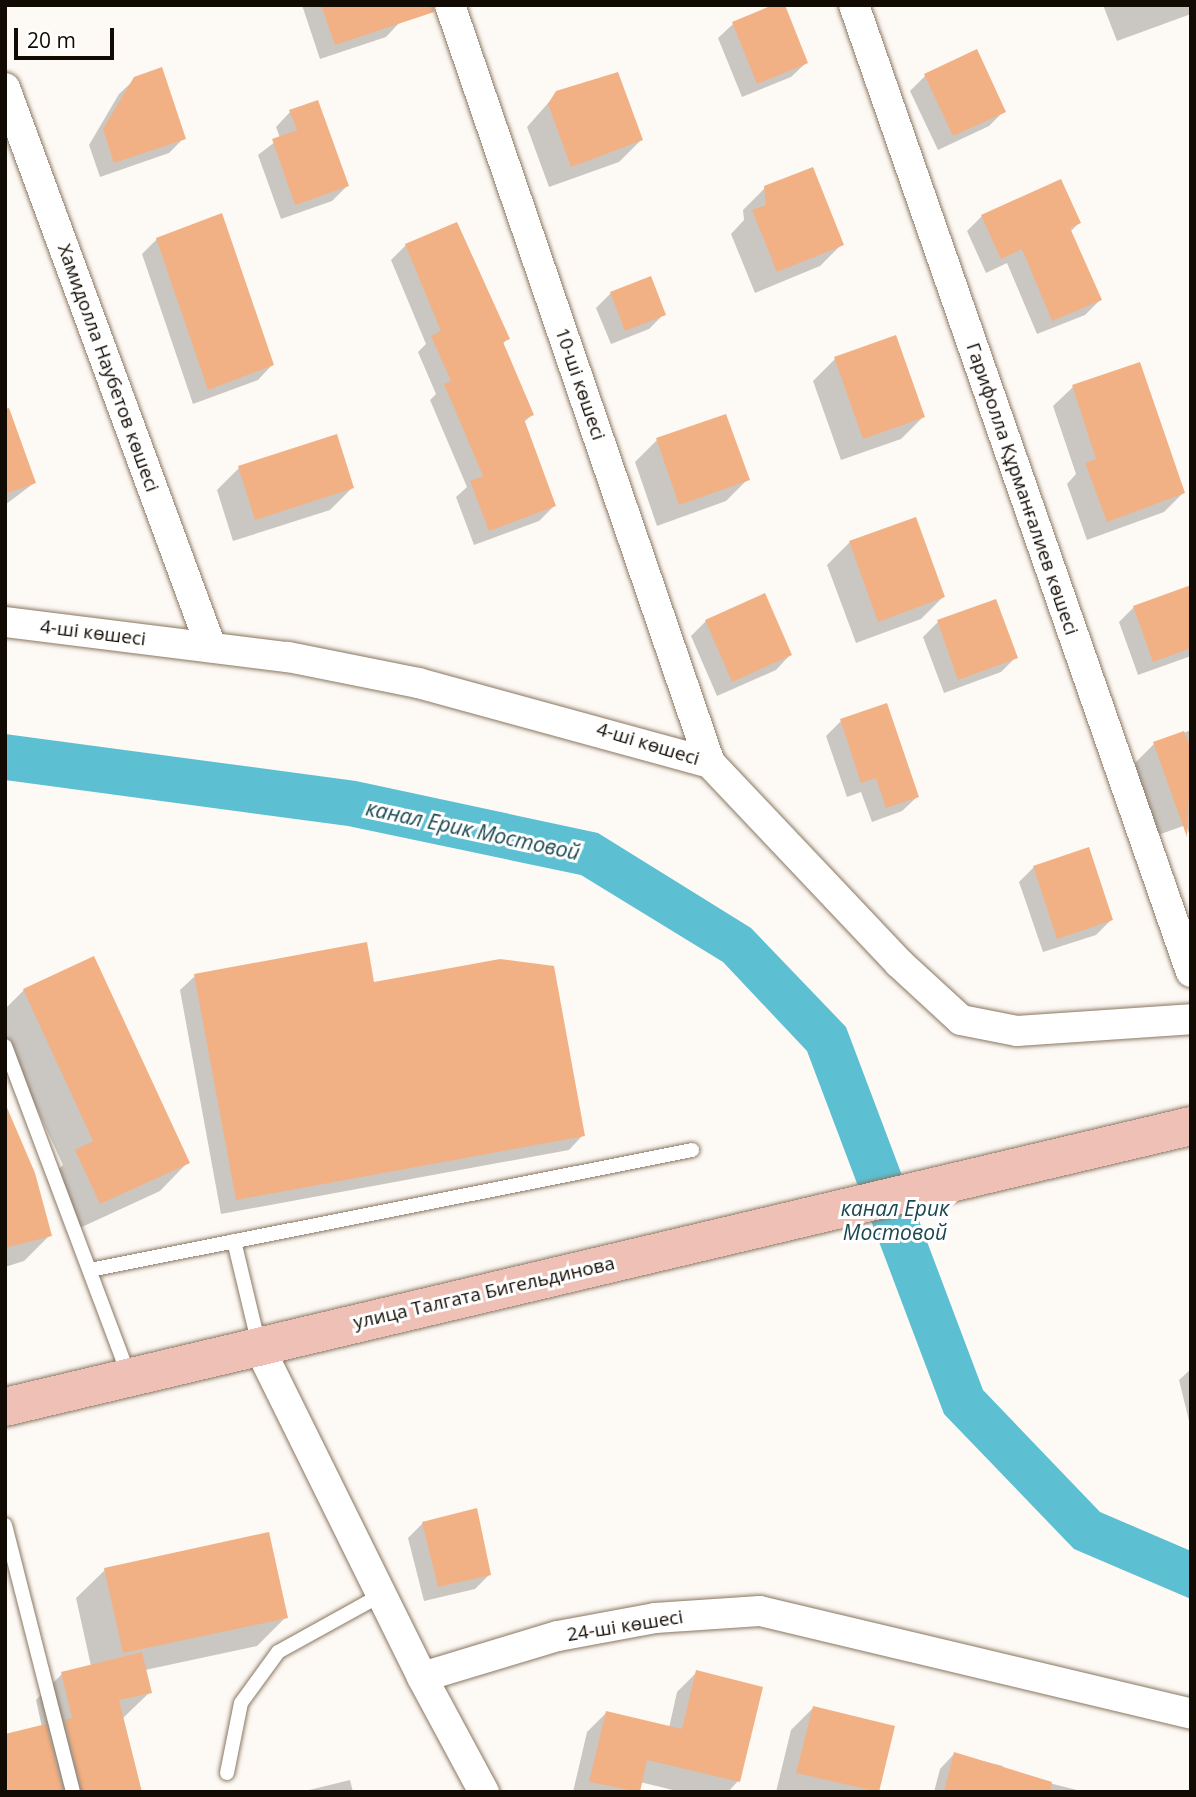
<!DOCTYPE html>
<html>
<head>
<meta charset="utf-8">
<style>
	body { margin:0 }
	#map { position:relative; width:1196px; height:1797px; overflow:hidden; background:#fdf9f4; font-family:"Open Sans",sans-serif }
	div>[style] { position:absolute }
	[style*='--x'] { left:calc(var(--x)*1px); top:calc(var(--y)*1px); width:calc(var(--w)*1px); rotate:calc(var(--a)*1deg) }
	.water>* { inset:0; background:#5cc0d2 }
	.shadow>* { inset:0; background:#0003 }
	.building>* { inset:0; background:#f2b184 }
	.roads { filter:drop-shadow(0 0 2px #8a7762) drop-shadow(0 0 2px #8a7762) }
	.service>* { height:14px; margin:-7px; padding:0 7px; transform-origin:7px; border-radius:7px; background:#fff }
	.minor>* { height:30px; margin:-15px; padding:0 15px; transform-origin:15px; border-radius:15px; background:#fff }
	.primary>* { height:38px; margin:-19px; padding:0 19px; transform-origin:19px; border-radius:19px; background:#efc0b6 }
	span { translate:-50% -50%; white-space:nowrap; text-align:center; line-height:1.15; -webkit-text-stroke:6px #fff; paint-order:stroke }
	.street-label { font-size:19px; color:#120b04 }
	.water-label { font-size:21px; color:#1b4850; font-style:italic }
	.frame { position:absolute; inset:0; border:7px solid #120b04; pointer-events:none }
	.scale { position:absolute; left:14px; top:28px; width:100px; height:32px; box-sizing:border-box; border:4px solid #120b04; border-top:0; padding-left:9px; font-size:21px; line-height:24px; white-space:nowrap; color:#120b04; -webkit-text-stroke:5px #fff; paint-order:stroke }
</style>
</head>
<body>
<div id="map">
	<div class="water">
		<i style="clip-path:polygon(5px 734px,356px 781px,598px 833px,751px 928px,846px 1027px,983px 1390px,1100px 1512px,1191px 1551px,1191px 1599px,1074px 1549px,944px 1414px,807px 1051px,723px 962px,581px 875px,348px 826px,5px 780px)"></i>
	</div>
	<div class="shadow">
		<i style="clip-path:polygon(302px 5px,395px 5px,400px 22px,386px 37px,320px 59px)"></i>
		<i style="clip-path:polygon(1103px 5px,1191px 5px,1191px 14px,1117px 41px)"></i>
		<i style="clip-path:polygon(733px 24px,806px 63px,791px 77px,742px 97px,718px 38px)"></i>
		<i style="clip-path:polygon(976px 52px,1004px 111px,989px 126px,938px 150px,910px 91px,925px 76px)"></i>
		<i style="clip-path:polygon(135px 79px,184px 138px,169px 153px,100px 177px,89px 145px,119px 94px)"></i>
		<i style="clip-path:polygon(557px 93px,641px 140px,619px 162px,549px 187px,527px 127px)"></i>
		<i style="clip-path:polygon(290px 112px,347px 186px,332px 201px,281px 219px,258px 155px,280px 138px,276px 127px)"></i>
		<i style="clip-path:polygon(765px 188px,842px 244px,820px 266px,755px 293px,731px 234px,744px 220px,743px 210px)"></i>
		<i style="clip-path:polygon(982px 216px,1079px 223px,1070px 232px,1100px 300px,1085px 315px,1037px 334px,1007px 263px,986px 273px,967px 231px)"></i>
		<i style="clip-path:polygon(157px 239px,272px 365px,258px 380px,193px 404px,142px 254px)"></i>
		<i style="clip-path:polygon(406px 245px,508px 338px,502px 345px,532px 415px,523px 423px,554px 506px,539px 521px,474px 545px,456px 497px,467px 487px,430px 400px,436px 394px,418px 352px,426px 344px,391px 260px)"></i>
		<i style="clip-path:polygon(611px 293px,664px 314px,649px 329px,611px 344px,596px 308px)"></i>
		<i style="clip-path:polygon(835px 359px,923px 417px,901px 439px,841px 460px,813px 381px)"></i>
		<i style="clip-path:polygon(1073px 387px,1183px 493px,1164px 512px,1087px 540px,1067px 484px,1076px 474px,1053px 406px)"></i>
		<i style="clip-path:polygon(6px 407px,34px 483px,5px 505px,5px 407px)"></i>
		<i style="clip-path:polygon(657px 440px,748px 479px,726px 501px,657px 526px,635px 462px)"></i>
		<i style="clip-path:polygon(239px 468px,352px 488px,330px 510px,233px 541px,217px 490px)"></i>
		<i style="clip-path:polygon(915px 519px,943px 597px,921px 619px,856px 643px,827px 565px,849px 543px)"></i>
		<i style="clip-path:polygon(1191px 599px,1191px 656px,1138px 675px,1119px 622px,1134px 607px)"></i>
		<i style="clip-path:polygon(706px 621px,790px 655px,776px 670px,717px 696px,691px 636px)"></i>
		<i style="clip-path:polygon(938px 622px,1016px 657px,1001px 672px,944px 693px,923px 637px)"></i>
		<i style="clip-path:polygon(886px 705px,917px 797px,902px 811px,872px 822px,861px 792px,847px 797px,826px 736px,841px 721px)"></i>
		<i style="clip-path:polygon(1191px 730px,1191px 839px,1186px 825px,1158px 835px,1133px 765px,1154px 744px)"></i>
		<i style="clip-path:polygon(1034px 867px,1111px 920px,1096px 935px,1043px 952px,1019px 882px)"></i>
		<i style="clip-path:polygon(195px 976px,373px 984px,583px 1135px,569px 1150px,221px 1214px,180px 990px)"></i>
		<i style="clip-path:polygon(24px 990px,188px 1162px,160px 1191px,71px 1232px,47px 1180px,63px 1165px,5px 1040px,5px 1009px)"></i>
		<i style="clip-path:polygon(5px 1108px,50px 1235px,24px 1261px,5px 1267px)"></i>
		<i style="clip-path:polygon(1191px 1369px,1191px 1429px,1179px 1380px)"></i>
		<i style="clip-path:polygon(423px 1523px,490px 1574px,475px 1589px,424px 1601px,408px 1538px)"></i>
		<i style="clip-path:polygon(105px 1570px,286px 1617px,257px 1646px,145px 1670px,150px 1692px,122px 1719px,140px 1792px,5px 1792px,5px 1736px,42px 1727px,36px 1700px,62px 1674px,91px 1666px,76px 1598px)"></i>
		<i style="clip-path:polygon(697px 1672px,738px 1781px,728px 1792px,681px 1792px,640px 1782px,638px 1792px,573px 1792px,587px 1732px,606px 1713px,669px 1728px,677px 1692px)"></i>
		<i style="clip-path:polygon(813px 1708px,893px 1728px,877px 1792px,776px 1792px,791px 1730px)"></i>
		<i style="clip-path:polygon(954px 1754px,1003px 1766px,1001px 1771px,1085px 1792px,934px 1792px,940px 1769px)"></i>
		<i style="clip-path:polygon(350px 1780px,353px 1792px,301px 1792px)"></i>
	</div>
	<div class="building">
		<i style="clip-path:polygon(321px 5px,433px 5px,434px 12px,335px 45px)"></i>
		<i style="clip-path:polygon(773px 5px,785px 5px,808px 63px,757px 84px,732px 22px)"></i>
		<i style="clip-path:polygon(977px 49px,1006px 112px,953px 136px,924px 74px)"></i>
		<i style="clip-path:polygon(162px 67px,186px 139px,114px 163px,103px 129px,134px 77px)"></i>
		<i style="clip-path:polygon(618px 72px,643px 140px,571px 167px,548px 104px,556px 91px)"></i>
		<i style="clip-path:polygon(318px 100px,349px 186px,295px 205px,272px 139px,297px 130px,289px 110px)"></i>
		<i style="clip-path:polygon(813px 167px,844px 245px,777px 272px,752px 210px,766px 205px,764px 186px)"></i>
		<i style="clip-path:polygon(1061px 179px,1081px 223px,1070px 228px,1102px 300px,1052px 321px,1022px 249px,1001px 259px,981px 215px)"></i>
		<i style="clip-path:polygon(222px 213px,274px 365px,208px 390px,156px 238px)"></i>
		<i style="clip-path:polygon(457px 222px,510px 339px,503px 342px,534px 415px,524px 419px,556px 506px,489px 531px,470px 481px,483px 476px,444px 384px,451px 381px,431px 336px,441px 331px,405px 244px)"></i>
		<i style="clip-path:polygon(651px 276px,666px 315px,625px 331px,610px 292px)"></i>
		<i style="clip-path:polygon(896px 335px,925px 417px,863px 439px,834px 357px)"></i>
		<i style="clip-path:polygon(1140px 362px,1185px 493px,1107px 522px,1085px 463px,1096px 459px,1072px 385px)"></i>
		<i style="clip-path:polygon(9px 408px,36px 483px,5px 494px,5px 409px)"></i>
		<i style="clip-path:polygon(726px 414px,750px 480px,679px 505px,656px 438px)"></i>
		<i style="clip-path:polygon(337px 434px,354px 488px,255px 520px,238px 466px)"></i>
		<i style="clip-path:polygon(916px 517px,945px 597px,878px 622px,849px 541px)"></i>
		<i style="clip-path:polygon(1191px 585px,1191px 648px,1153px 662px,1133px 606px)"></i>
		<i style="clip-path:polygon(765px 593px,792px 655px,732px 682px,705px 620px)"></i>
		<i style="clip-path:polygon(996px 599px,1018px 658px,958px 680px,937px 620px)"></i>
		<i style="clip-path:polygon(887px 703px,919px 797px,886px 808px,876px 778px,861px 783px,840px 719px)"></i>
		<i style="clip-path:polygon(1184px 731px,1191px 749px,1187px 837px,1153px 742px)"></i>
		<i style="clip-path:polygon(1089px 847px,1113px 920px,1057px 939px,1033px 866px)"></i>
		<i style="clip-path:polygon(367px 942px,374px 982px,500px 959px,554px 966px,585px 1136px,236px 1200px,194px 974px)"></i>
		<i style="clip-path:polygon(94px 956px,190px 1163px,100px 1204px,75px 1150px,93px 1141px,23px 989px)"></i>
		<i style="clip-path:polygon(5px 1103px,35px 1173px,52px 1236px,5px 1248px)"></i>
		<i style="clip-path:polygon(477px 1508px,491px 1575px,438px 1587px,422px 1522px)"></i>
		<i style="clip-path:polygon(269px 1532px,288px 1618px,123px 1653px,104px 1568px)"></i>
		<i style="clip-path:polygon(142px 1652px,152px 1693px,119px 1700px,142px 1792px,82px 1792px,65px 1720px,72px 1718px,61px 1672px)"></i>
		<i style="clip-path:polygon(696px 1670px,763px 1687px,740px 1782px,647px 1760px,640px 1792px,589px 1782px,606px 1711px,682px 1729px)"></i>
		<i style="clip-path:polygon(813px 1706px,895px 1726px,879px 1792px,796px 1773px)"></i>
		<i style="clip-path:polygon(46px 1724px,63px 1792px,8px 1792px,5px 1734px)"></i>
		<i style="clip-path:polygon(954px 1752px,1052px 1782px,1050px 1792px,944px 1792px)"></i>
	</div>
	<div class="roads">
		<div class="service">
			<i style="--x:5;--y:1046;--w:353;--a:69.4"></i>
			<i style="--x:234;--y:1241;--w:107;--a:76.5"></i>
			<i style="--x:90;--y:1270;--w:614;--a:-11.27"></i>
			<i style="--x:5;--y:1525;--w:276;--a:75.7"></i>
			<i style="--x:227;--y:1773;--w:71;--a:-78.7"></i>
			<i style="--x:241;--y:1703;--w:63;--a:-54"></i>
			<i style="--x:278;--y:1652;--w:118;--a:-29"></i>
		</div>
		<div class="minor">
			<i style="--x:450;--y:5;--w:801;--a:71.07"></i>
			<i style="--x:854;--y:5;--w:1024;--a:70.79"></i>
			<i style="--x:5;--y:88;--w:596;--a:69.77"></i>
			<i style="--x:5;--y:622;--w:285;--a:7.1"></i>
			<i style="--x:288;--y:657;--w:133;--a:11.3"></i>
			<i style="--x:418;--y:683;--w:303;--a:15.3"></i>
			<i style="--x:710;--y:763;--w:275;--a:46.6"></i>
			<i style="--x:899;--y:963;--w:84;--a:42.6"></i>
			<i style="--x:961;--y:1020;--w:57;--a:11.1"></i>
			<i style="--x:1017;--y:1031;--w:174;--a:-3.9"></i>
			<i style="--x:259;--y:1347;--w:368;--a:63.7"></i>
			<i style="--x:422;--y:1677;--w:142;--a:-16.8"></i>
			<i style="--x:558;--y:1636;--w:99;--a:-10.5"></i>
			<i style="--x:655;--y:1618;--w:105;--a:-3.8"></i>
			<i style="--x:760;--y:1611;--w:443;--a:13.4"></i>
			<i style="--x:422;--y:1677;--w:131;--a:61.7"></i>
		</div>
		<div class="primary">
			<i style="--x:5;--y:1407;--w:1219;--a:-13.33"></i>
		</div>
	</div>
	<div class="street-label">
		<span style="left:108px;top:368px;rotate:70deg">Хамидолла Наубетов көшесі</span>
		<span style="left:580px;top:384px;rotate:71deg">10-ші көшесі</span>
		<span style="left:1022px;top:489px;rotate:71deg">Гарифолла Құрманғалиев көшесі</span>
		<span style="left:93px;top:633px;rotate:7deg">4-ші көшесі</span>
		<span style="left:648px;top:744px;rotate:17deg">4-ші көшесі</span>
		<span style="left:484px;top:1293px;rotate:-13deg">улица Талгата Бигельдинова</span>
		<span style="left:625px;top:1626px;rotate:-9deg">24-ші көшесі</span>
	</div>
	<div class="water-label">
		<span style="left:473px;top:830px;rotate:12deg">канал Ерик Мостовой</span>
		<span style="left:895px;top:1220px">канал Ерик<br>Мостовой</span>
	</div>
	<div class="frame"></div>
	<div class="scale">20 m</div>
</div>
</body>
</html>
